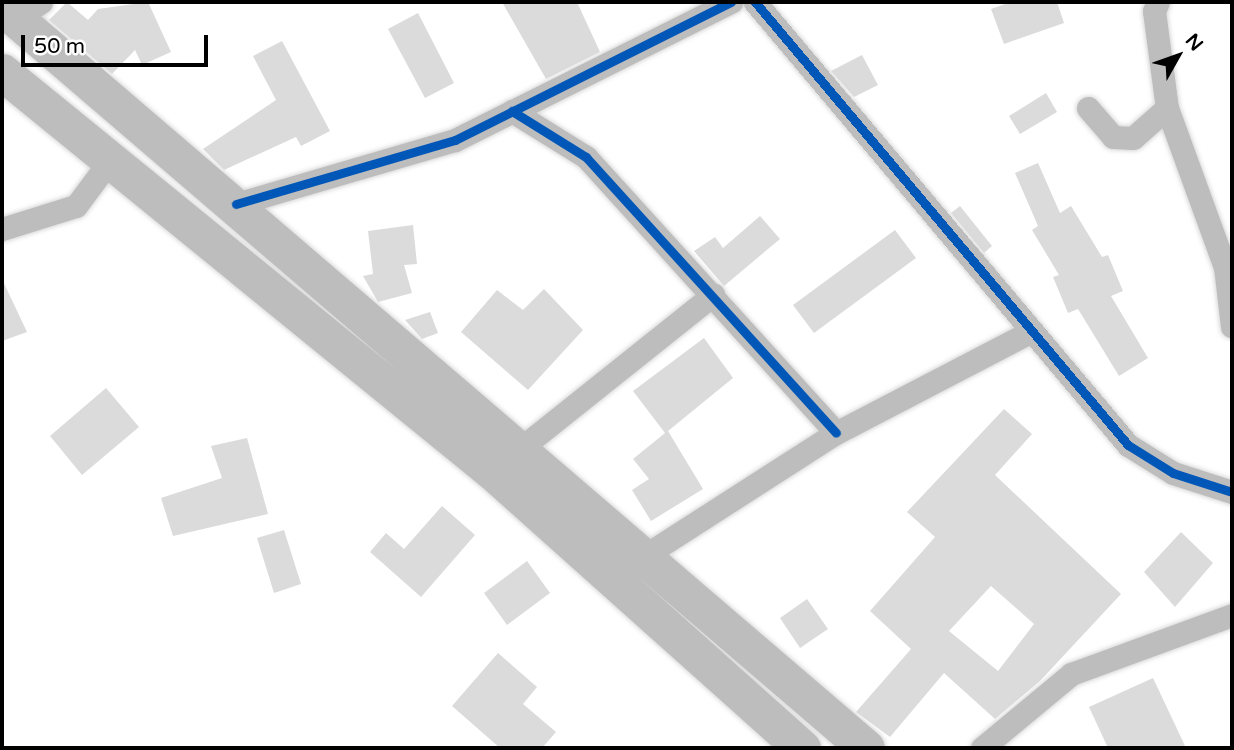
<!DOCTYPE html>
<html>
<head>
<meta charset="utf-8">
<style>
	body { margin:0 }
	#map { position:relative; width:1234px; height:750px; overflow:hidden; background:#fff; font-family:"Varela Round",sans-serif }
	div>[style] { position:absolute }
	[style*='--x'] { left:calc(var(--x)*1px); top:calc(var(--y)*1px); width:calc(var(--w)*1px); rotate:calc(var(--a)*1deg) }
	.building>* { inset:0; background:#dbdbdb }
	.roads { filter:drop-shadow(0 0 2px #dbdbdb) drop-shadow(0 0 2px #dbdbdb) }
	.minor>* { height:23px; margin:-11.5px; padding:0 11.5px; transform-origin:11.5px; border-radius:11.5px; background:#bdbdbd }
	.primary>* { height:37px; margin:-18.5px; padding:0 18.5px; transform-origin:18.5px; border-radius:18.5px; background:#bdbdbd }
	.cycleway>* { height:9px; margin:-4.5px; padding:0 4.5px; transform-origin:4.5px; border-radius:4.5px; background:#0057b8 }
	span { translate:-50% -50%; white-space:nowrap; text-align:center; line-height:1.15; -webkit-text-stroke:5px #fff; paint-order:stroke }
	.frame { position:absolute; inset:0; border:4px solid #000; pointer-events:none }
	.north { position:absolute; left:1143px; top:21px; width:70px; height:70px; -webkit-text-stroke:5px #fff; paint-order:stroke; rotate:50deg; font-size:19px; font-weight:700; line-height:28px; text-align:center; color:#000 }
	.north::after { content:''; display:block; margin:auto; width:24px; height:32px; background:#000; clip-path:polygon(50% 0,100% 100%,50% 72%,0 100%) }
	.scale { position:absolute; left:21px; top:35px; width:187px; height:32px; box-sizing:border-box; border:4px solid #000; border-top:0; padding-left:9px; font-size:21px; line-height:24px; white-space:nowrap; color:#000; -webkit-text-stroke:5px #fff; paint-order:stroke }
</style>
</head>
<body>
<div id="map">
	<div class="building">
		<i style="clip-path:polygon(67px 2px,88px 20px,98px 9px,148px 2px,171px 52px,142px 65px,135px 50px,112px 74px,49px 20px)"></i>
		<i style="clip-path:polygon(502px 2px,577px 2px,600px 52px,546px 79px)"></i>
		<i style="clip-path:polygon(1011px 2px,1057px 2px,1064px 23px,1004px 44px,991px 9px)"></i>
		<i style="clip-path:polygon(418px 13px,454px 83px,425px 98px,388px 29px)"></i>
		<i style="clip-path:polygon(282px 41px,330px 131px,301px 146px,296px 137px,224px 170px,203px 149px,276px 100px,253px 56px)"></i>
		<i style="clip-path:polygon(862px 55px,878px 85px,854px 97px,831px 71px)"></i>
		<i style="clip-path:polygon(1046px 93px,1057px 112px,1020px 134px,1009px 116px)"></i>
		<i style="clip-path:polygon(1038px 163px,1060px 213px,1071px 206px,1102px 257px,1108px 255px,1123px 291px,1111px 296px,1148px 358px,1119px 376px,1078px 309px,1068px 313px,1053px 277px,1059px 275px,1032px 230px,1038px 226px,1015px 173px)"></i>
		<i style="clip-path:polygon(960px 206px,992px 246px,984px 253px,951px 213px)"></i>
		<i style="clip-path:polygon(760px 216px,780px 239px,724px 286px,694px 251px,715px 237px,723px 248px)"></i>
		<i style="clip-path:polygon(413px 225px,417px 264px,404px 265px,412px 293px,378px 302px,363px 276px,373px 274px,368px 231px)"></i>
		<i style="clip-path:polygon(895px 230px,916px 258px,814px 333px,793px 305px)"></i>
		<i style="clip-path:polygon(2px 279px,27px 332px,2px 341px)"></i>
		<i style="clip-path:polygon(544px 289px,583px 330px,528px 390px,461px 332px,497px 290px,523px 310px)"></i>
		<i style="clip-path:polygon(430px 312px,438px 333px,422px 339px,405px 320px)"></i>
		<i style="clip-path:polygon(704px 338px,733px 378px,668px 431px,703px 489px,651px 521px,632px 490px,649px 479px,633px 459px,665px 433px,633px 391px)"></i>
		<i style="clip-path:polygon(106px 388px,139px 427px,82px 475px,50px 436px)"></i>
		<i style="clip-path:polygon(evenodd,1004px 409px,1032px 434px,995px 475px,1121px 594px,1040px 681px,995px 719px,944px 673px,890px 737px,856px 712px,911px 649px,870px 611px,935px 537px,907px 512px,1004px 409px,991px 586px,1034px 624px,998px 671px,949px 631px,991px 586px)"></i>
		<i style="clip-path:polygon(247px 438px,268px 514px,173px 536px,161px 498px,222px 478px,211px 446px)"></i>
		<i style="clip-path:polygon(442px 506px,475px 535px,421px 597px,370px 552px,386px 533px,404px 549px)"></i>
		<i style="clip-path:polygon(284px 530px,301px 584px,274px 593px,257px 538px)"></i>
		<i style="clip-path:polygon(1181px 532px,1213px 563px,1175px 607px,1144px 572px)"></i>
		<i style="clip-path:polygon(527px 561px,550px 593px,507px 625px,484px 593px)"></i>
		<i style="clip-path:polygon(807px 599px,828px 629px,800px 648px,780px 618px)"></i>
		<i style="clip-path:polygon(498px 653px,537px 687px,523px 704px,556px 732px,542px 748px,500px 748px,452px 706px)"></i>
		<i style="clip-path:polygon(1153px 678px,1186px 748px,1108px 748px,1089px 707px)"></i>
	</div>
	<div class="roads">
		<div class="minor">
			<i style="--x:755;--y:2;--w:579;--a:49.9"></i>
			<i style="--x:1128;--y:445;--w:53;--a:31.9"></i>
			<i style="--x:1173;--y:473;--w:62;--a:17.9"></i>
			<i style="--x:1158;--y:2;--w:10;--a:114"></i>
			<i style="--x:1154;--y:11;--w:98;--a:82.4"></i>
			<i style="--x:16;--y:19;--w:30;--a:-34"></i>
			<i style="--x:1088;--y:108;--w:38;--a:49"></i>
			<i style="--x:1113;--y:137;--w:20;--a:3"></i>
			<i style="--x:1133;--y:138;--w:45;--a:-41.4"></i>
			<i style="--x:1167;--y:108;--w:169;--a:70"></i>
			<i style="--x:1225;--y:267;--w:60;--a:83.3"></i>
			<i style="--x:512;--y:111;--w:87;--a:31.9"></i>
			<i style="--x:586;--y:157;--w:372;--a:47.8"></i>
			<i style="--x:236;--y:204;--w:228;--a:-16.3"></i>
			<i style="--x:455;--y:140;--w:309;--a:-26.6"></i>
			<i style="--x:2;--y:229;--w:77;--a:-17.3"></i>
			<i style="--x:76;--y:206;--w:54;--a:-53.3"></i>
			<i style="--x:521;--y:448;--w:246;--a:-38.6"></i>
			<i style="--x:641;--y:558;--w:232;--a:-32.7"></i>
			<i style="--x:836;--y:433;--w:219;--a:-27.5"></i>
			<i style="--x:982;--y:748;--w:116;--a:-39.7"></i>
			<i style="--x:1071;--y:674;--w:171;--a:-20.1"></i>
		</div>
		<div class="primary">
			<i style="--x:2;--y:7;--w:1138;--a:40.62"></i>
			<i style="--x:2;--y:72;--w:632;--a:39.16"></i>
			<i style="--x:492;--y:471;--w:416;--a:41.8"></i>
		</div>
	</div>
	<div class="cycleway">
		<i style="--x:755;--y:2;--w:579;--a:49.9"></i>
		<i style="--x:1128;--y:445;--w:53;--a:31.9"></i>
		<i style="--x:1173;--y:473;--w:62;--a:17.9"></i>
		<i style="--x:512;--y:111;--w:87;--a:31.9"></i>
		<i style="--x:586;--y:157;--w:372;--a:47.8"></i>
		<i style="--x:236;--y:204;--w:228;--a:-16.3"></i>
		<i style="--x:455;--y:140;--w:309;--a:-26.6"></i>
	</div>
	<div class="frame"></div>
	<div class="north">N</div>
	<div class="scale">50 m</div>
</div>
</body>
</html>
